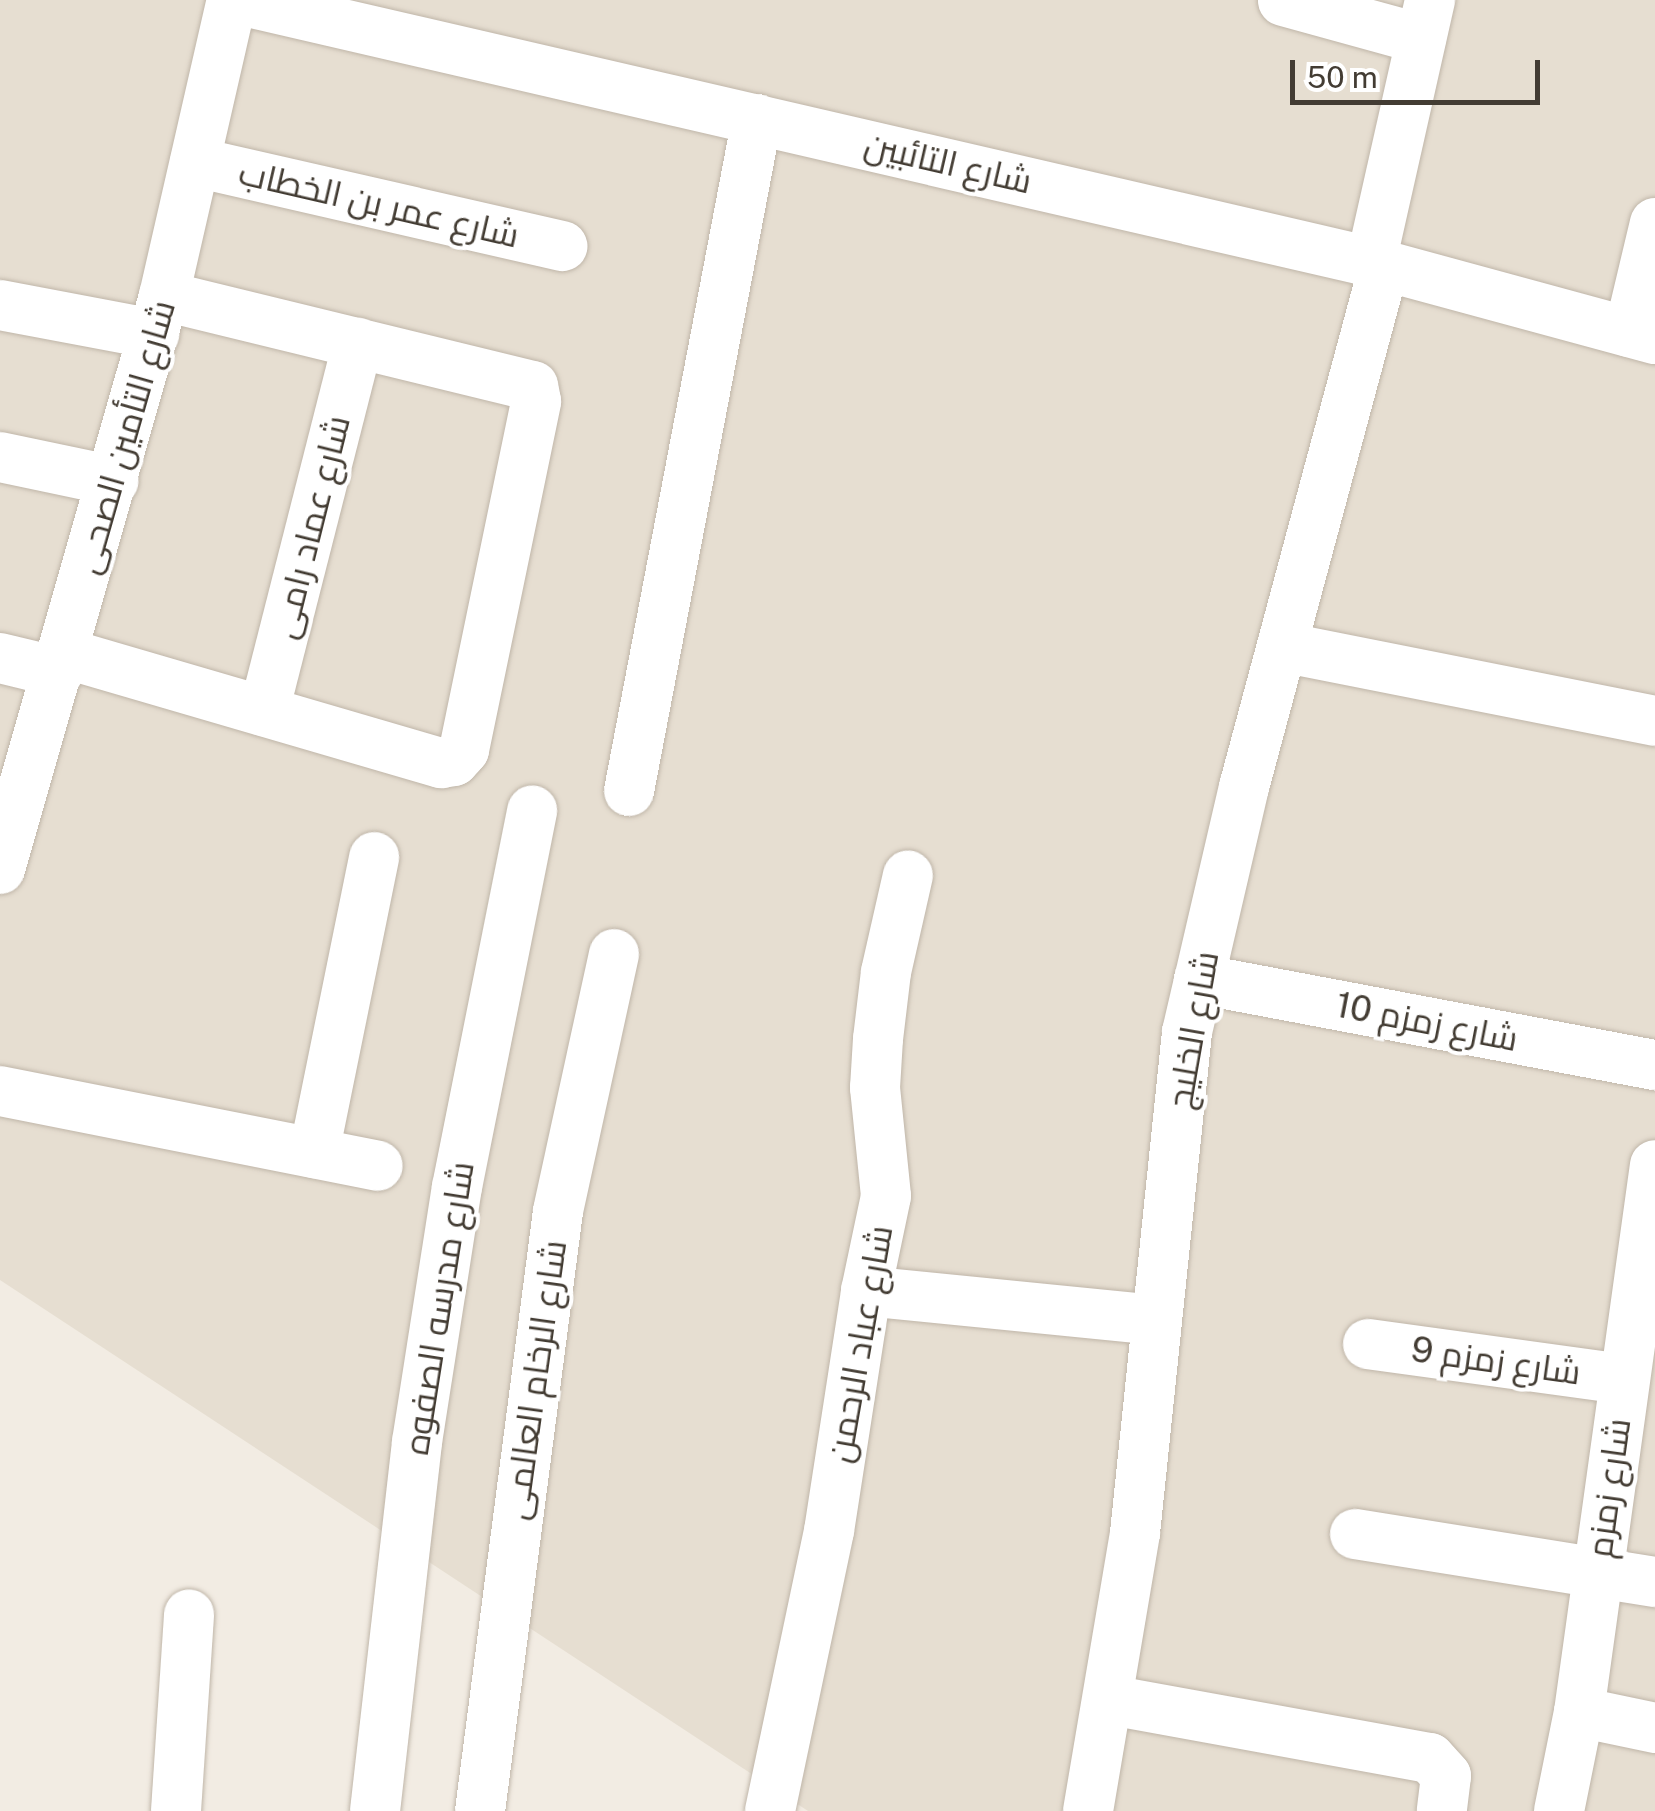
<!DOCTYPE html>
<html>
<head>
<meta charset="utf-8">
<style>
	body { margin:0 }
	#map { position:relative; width:1655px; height:1811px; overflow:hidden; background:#f2ece3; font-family:"Public Sans",Cairo,sans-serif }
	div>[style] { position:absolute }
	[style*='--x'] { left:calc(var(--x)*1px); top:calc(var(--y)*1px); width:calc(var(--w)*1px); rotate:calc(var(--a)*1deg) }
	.residential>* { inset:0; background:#e6ded1 }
	.roads { filter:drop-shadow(0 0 2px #c0b6a9) drop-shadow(0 0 2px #c0b6a9) }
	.minor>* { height:50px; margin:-25px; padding:0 25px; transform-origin:25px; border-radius:25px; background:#fff }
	span { translate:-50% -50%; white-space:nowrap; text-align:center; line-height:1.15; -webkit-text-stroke:8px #fff; paint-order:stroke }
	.street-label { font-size:35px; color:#433c33 }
	.scale { position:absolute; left:1290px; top:60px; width:250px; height:45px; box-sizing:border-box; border:5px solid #433c33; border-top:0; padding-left:12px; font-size:30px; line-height:35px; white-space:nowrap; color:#433c33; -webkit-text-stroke:8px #fff; paint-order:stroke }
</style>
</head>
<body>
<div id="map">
	<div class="residential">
		<i style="clip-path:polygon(0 0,1655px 0,1655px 1811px,808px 1811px,0 1280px)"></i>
	</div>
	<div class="roads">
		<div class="minor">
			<i style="--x:239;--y:0;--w:1162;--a:13.03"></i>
			<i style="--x:1371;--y:262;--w:294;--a:15.2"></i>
			<i style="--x:1283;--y:1;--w:143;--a:15.4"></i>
			<i style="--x:195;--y:162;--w:377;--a:12.9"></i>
			<i style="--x:1371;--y:262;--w:269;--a:-77.3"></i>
			<i style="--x:0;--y:305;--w:157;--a:10.7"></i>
			<i style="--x:1629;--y:332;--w:112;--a:-76.6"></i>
			<i style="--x:0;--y:457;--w:116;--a:11.9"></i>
			<i style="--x:1282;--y:647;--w:380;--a:11.2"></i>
			<i style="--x:64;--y:653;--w:393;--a:16.3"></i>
			<i style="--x:441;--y:763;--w:13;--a:-9"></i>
			<i style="--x:454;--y:761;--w:15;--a:-48"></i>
			<i style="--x:464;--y:750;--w:356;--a:-78.3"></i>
			<i style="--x:536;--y:401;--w:15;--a:-101"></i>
			<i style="--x:533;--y:386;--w:380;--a:-166.3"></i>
			<i style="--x:0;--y:658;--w:60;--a:13.6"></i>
			<i style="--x:264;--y:711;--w:380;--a:-75.7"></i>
			<i style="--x:629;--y:791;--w:684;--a:-79.22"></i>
			<i style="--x:0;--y:869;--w:596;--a:-74.03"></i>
			<i style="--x:164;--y:296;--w:304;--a:-77.1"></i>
			<i style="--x:1199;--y:979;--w:464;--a:10.7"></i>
			<i style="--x:0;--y:1091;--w:385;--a:11.2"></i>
			<i style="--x:314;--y:1153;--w:302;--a:-78.5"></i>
			<i style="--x:866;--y:1291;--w:291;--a:5.7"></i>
			<i style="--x:1368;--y:1344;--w:258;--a:7.8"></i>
			<i style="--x:1355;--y:1534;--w:304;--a:9.1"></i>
			<i style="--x:1110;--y:1700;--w:325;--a:10.3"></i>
			<i style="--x:1430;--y:1758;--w:24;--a:48"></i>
			<i style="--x:1446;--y:1776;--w:35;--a:97"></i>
			<i style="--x:1579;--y:1712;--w:78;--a:11.9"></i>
			<i style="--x:176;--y:1811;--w:197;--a:-86.2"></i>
			<i style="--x:375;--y:1811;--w:371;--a:-83.5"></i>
			<i style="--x:417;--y:1442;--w:258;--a:-81.1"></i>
			<i style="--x:457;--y:1187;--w:384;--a:-78.7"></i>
			<i style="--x:480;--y:1811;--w:605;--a:-82.59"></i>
			<i style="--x:558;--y:1211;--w:263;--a:-77.7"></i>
			<i style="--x:770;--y:1811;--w:286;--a:-78.1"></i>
			<i style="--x:829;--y:1531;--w:243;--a:-81.2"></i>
			<i style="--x:866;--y:1291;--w:97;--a:-78.1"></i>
			<i style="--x:886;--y:1196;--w:109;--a:-95.8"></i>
			<i style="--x:875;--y:1088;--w:49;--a:-86.5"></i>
			<i style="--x:878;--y:1039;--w:67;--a:-83.2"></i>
			<i style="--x:886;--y:972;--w:99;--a:-77.2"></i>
			<i style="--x:1088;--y:1811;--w:282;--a:-80.4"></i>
			<i style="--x:1135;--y:1533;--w:504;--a:-84.07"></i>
			<i style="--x:1187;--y:1032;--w:252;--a:-76.9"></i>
			<i style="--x:1244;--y:787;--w:539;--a:-74.96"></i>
			<i style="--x:1559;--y:1811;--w:101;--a:-78.6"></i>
			<i style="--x:1579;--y:1712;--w:552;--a:-82.09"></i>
		</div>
	</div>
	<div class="street-label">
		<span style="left:948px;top:163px;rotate:13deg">شارع التائبين</span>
		<span style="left:379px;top:204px;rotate:13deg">شارع عمر بن الخطاب</span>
		<span style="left:125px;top:437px;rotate:-74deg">شارع التأمين الصحى</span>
		<span style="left:311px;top:527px;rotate:-76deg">شارع عماد رامى</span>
		<span style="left:1427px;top:1022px;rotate:11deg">شارع زمزم 10</span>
		<span style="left:1193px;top:1030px;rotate:-80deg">شارع الخليج</span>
		<span style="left:439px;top:1308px;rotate:-81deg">شارع مدرسه الصفوه</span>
		<span style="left:860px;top:1344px;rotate:-80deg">شارع عباد الرحمن</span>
		<span style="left:1496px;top:1361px;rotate:8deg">شارع زمزم 9</span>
		<span style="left:535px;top:1380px;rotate:-82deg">شارع الرخام العالمى</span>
		<span style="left:1609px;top:1488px;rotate:-82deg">شارع زمزم</span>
	</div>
	<div class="scale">50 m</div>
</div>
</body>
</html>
